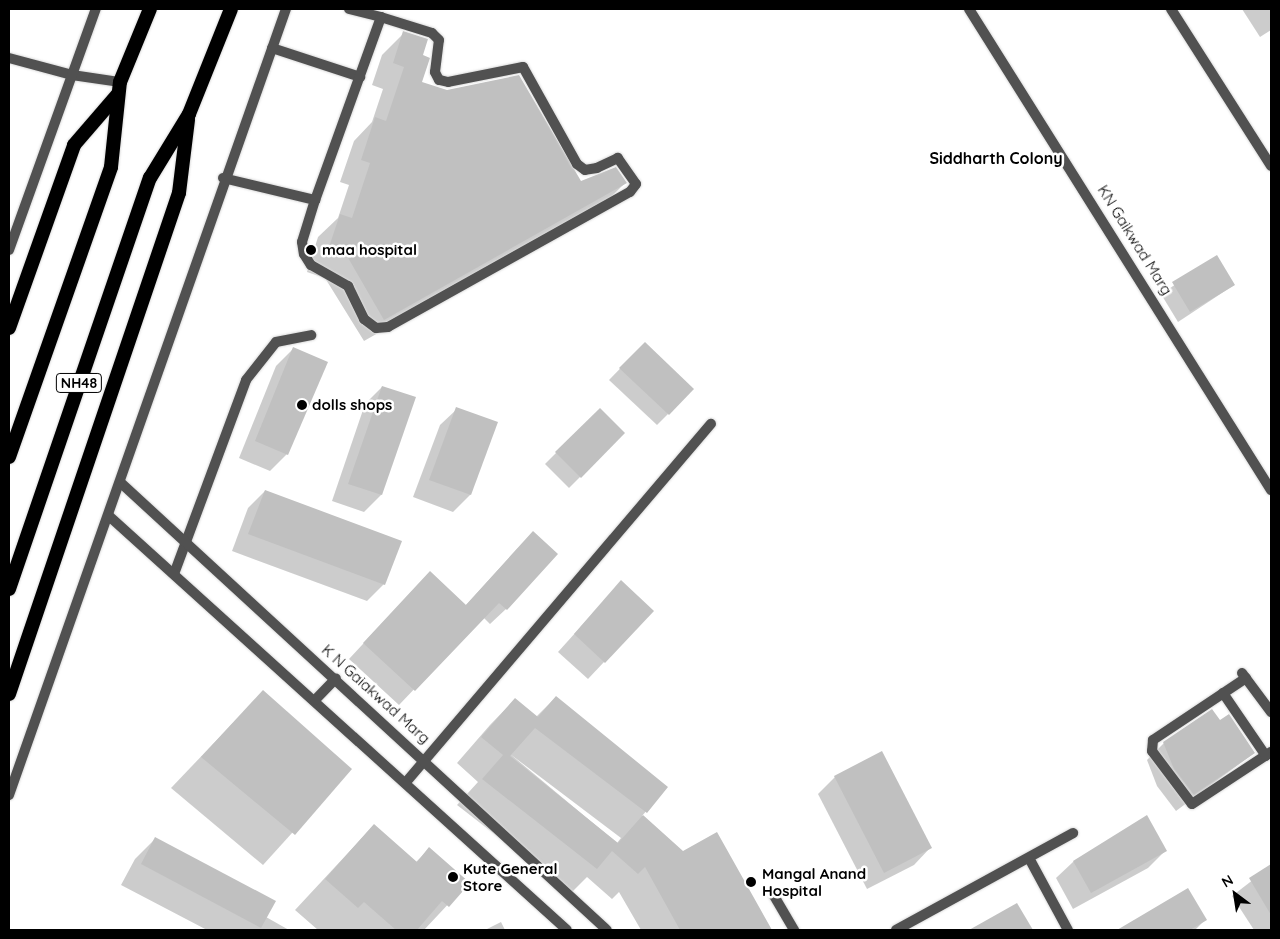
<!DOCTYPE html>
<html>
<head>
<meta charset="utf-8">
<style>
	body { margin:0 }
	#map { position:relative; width:1280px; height:939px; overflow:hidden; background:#fff; font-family:Quicksand,sans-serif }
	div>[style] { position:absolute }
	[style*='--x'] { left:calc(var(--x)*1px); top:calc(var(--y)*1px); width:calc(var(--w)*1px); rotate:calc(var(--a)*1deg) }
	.shadow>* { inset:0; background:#0003 }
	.building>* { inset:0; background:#c0c0c0 }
	.roads { filter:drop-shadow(0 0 1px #dbdbdb) drop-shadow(0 0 1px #dbdbdb) }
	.minor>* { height:10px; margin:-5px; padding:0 5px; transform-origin:5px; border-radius:5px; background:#515151 }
	.tertiary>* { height:10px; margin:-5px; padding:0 5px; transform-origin:5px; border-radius:5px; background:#515151 }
	.trunk>* { height:14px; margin:-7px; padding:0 7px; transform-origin:7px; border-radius:7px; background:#000 }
	.dots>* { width:14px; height:14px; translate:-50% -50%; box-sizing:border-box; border:2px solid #fff; border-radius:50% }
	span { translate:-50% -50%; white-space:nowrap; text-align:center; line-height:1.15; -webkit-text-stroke:5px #fff; paint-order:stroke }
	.shield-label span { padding:1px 4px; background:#fff; border:1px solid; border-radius:4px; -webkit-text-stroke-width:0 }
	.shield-label { font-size:14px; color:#000; font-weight:700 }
	.street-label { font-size:15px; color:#000 }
	.poi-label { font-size:15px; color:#000; font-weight:700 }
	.left { translate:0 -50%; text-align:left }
	.neighbourhood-label { font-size:16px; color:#000; font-weight:700 }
	.frame { position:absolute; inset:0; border:10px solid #000; pointer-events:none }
	.north { position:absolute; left:1210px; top:869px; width:50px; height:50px; -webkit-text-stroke:4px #fff; paint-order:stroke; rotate:329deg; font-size:14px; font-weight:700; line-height:20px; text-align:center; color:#000 }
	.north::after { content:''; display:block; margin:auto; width:18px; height:22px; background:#000; clip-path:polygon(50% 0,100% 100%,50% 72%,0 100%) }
</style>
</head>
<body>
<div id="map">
	<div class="shadow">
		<i style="clip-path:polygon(1242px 9px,1271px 9px,1271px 30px,1260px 37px)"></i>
		<i style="clip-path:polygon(404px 33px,421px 56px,420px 83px,581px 183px,625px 183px,603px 205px,364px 341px,325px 278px,307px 272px,318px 237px,338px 218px,349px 185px,340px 182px,354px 141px,372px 122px,383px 89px,372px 85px,382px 55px)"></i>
		<i style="clip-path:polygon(1217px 257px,1234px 285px,1178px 322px,1161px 294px)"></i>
		<i style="clip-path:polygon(645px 343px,668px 414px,657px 425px,609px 380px)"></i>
		<i style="clip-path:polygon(293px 349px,287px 454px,270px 471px,239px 458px,276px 366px)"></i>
		<i style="clip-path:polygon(382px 387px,414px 398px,381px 495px,364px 512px,332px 501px,365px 404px)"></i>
		<i style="clip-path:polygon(457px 409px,497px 423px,470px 495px,453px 512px,413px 497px,440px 425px)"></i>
		<i style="clip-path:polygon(600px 409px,624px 433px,569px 488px,545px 464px)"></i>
		<i style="clip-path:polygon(265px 491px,384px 584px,367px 601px,232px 551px,248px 508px)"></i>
		<i style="clip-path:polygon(518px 548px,506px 609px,490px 624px,483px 617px,399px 705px,349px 659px,415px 588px,465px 606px)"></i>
		<i style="clip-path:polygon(621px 582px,604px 662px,588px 679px,558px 652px)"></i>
		<i style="clip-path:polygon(evenodd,556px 697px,666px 788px,642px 816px,769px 930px,641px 930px,619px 892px,612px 899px,587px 877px,571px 893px,457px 805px,478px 782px,457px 763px,490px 725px,515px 699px,536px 717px,556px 697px,510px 754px,621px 838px,617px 843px,510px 754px)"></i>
		<i style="clip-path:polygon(1219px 722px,1254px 753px,1176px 811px,1157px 786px,1147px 760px,1164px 743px)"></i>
		<i style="clip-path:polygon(233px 723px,350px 769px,263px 865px,171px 788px)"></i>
		<i style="clip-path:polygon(835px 777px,930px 848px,914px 865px,867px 889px,818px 794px)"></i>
		<i style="clip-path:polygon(1146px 817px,1165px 851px,1148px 868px,1073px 909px,1056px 878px,1073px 862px)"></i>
		<i style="clip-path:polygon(374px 825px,416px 862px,429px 849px,468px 883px,424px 930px,318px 930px,295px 910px)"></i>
		<i style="clip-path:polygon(155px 839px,266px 917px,289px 930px,207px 930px,121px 885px,135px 859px)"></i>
		<i style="clip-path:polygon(1271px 866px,1271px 930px,1254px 930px,1232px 896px)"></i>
		<i style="clip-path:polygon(1017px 905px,1031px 930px,972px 930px)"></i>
		<i style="clip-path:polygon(1205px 920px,1195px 930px,1121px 930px,1124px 927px)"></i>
		<i style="clip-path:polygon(501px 922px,505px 930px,485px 930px)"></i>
	</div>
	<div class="building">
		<i style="clip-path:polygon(403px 31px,428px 39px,423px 55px,430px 58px,422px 82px,447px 90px,519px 75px,581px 181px,616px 167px,627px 183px,384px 320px,347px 256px,328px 250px,340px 214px,352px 218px,370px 163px,361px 160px,375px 117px,386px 121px,404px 67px,393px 63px)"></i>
		<i style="clip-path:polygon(1217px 255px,1235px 285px,1190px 312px,1172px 282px)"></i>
		<i style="clip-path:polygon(645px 342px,694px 389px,669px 415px,619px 368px)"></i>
		<i style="clip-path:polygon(293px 347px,328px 362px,288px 455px,255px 441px)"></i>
		<i style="clip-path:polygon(382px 386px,416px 397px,382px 495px,348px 484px)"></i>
		<i style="clip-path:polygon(456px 407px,498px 422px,471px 495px,429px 480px)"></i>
		<i style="clip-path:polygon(600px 408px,625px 433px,581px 478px,555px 452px)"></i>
		<i style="clip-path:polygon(265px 490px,402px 541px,385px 585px,248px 534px)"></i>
		<i style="clip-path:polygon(533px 531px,558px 554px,507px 610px,499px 603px,415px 691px,363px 643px,430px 571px,466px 605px)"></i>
		<i style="clip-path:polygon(621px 580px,654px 611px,605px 663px,574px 634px)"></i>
		<i style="clip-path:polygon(263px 690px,352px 769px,295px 835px,201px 757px)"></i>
		<i style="clip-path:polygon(556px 696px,668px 787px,647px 813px,535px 728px,510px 756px,618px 843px,643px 815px,683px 851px,717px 832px,772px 930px,680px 930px,645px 867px,638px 874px,612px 851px,597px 869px,482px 779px,503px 755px,481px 737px,515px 698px,538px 717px)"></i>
		<i style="clip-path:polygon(1212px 709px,1220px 720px,1229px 714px,1255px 753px,1194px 795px,1174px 769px,1163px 742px)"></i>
		<i style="clip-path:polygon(882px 751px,932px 848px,884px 873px,834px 776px)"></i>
		<i style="clip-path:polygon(1147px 815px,1167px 851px,1091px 893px,1073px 861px)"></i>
		<i style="clip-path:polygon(374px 824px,417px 862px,429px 847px,470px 883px,449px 907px,442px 901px,417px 930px,396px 930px,364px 902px,358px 908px,325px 879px)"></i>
		<i style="clip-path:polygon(155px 837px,276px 901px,261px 928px,141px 864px)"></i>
		<i style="clip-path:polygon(1271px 864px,1271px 915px,1249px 878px)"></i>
		<i style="clip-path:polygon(1188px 888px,1207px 920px,1190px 930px,1117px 930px)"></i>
		<i style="clip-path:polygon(1017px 903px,1033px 930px,969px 930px)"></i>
	</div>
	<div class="roads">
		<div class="minor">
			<i style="--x:349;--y:9;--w:33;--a:14"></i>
			<i style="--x:969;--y:9;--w:568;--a:57.88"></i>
			<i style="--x:1171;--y:9;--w:186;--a:57.5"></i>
			<i style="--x:272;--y:48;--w:93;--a:18.2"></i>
			<i style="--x:9;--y:58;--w:65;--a:15.1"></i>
			<i style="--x:72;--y:75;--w:49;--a:8.3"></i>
			<i style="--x:223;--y:178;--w:95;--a:13.4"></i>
			<i style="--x:315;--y:200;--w:44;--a:107.2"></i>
			<i style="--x:302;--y:242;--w:12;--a:81"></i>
			<i style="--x:304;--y:254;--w:13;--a:58"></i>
			<i style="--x:311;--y:265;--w:43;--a:29.6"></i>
			<i style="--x:348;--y:286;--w:37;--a:64"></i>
			<i style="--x:364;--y:319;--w:15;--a:37"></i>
			<i style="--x:376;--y:328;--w:12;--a:-5"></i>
			<i style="--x:388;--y:327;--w:277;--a:-29.2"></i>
			<i style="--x:630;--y:192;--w:10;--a:-53"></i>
			<i style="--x:636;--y:184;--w:32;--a:-125"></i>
			<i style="--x:618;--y:158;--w:23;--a:155"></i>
			<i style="--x:597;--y:168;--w:12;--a:171"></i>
			<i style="--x:585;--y:170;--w:10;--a:-143"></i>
			<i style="--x:577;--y:164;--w:111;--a:-119.1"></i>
			<i style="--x:523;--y:67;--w:76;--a:168.7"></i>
			<i style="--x:448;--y:82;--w:9;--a:-167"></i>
			<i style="--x:439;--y:80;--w:9;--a:-117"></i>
			<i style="--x:435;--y:72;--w:32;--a:-83"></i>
			<i style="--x:439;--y:40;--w:10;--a:-135"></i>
			<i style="--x:432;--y:33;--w:53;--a:-162.6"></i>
			<i style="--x:381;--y:17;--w:195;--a:109.8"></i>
			<i style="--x:174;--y:574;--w:207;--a:-69.6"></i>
			<i style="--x:246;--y:380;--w:48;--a:-51.7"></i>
			<i style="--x:276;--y:342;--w:36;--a:-11"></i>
			<i style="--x:1242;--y:673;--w:49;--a:53.4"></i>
			<i style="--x:1246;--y:678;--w:112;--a:146.3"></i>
			<i style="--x:1153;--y:740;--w:11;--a:95"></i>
			<i style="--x:1152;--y:751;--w:66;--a:53"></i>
			<i style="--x:1192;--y:804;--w:95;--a:-33.4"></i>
			<i style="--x:1223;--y:693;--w:76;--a:55.7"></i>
			<i style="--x:407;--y:781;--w:469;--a:-49.6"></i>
			<i style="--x:1029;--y:858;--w:82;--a:61.6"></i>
			<i style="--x:773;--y:894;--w:42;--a:59.7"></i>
			<i style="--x:896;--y:930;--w:202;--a:-28.7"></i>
		</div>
		<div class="tertiary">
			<i style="--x:9;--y:250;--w:256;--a:-70.2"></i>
			<i style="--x:121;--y:483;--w:660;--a:42.61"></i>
			<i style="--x:109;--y:516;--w:617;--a:42.11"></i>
			<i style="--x:315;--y:700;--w:30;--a:-46"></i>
			<i style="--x:9;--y:795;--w:833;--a:-70.59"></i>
		</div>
		<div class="trunk">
			<i style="--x:9;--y:328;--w:194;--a:-70.4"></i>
			<i style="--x:74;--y:145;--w:67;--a:-49.2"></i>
			<i style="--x:9;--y:457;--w:307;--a:-70.6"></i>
			<i style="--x:111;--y:167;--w:85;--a:-84"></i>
			<i style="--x:120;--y:82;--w:79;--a:-67.7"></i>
			<i style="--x:9;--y:589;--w:435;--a:-71.1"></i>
			<i style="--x:150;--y:178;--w:75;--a:-58.6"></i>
			<i style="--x:189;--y:114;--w:113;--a:-68.2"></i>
			<i style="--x:9;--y:694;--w:529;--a:-71.26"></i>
			<i style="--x:179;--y:193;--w:74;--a:-83"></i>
		</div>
	</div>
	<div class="dots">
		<i style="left:311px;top:250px;background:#000"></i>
		<i style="left:302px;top:405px;background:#000"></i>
		<i style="left:453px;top:877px;background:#000"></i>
		<i style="left:751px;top:882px;background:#000"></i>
	</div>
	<div class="shield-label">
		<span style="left:79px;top:383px">NH48</span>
	</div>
	<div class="street-label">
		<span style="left:1135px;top:240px;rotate:58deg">KN Gaikwad Marg</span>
		<span style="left:376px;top:694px;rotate:42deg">K N Gaiakwad Marg</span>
	</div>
	<div class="poi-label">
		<span class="left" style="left:322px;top:250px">maa hospital</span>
		<span class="left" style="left:312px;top:405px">dolls shops</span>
		<span class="left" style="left:463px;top:877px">Kute General<br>Store</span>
		<span class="left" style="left:762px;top:882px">Mangal Anand<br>Hospital</span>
	</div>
	<div class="neighbourhood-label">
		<span style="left:996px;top:158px">Siddharth Colony</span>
	</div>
	<div class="frame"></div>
	<div class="north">N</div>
</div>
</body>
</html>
